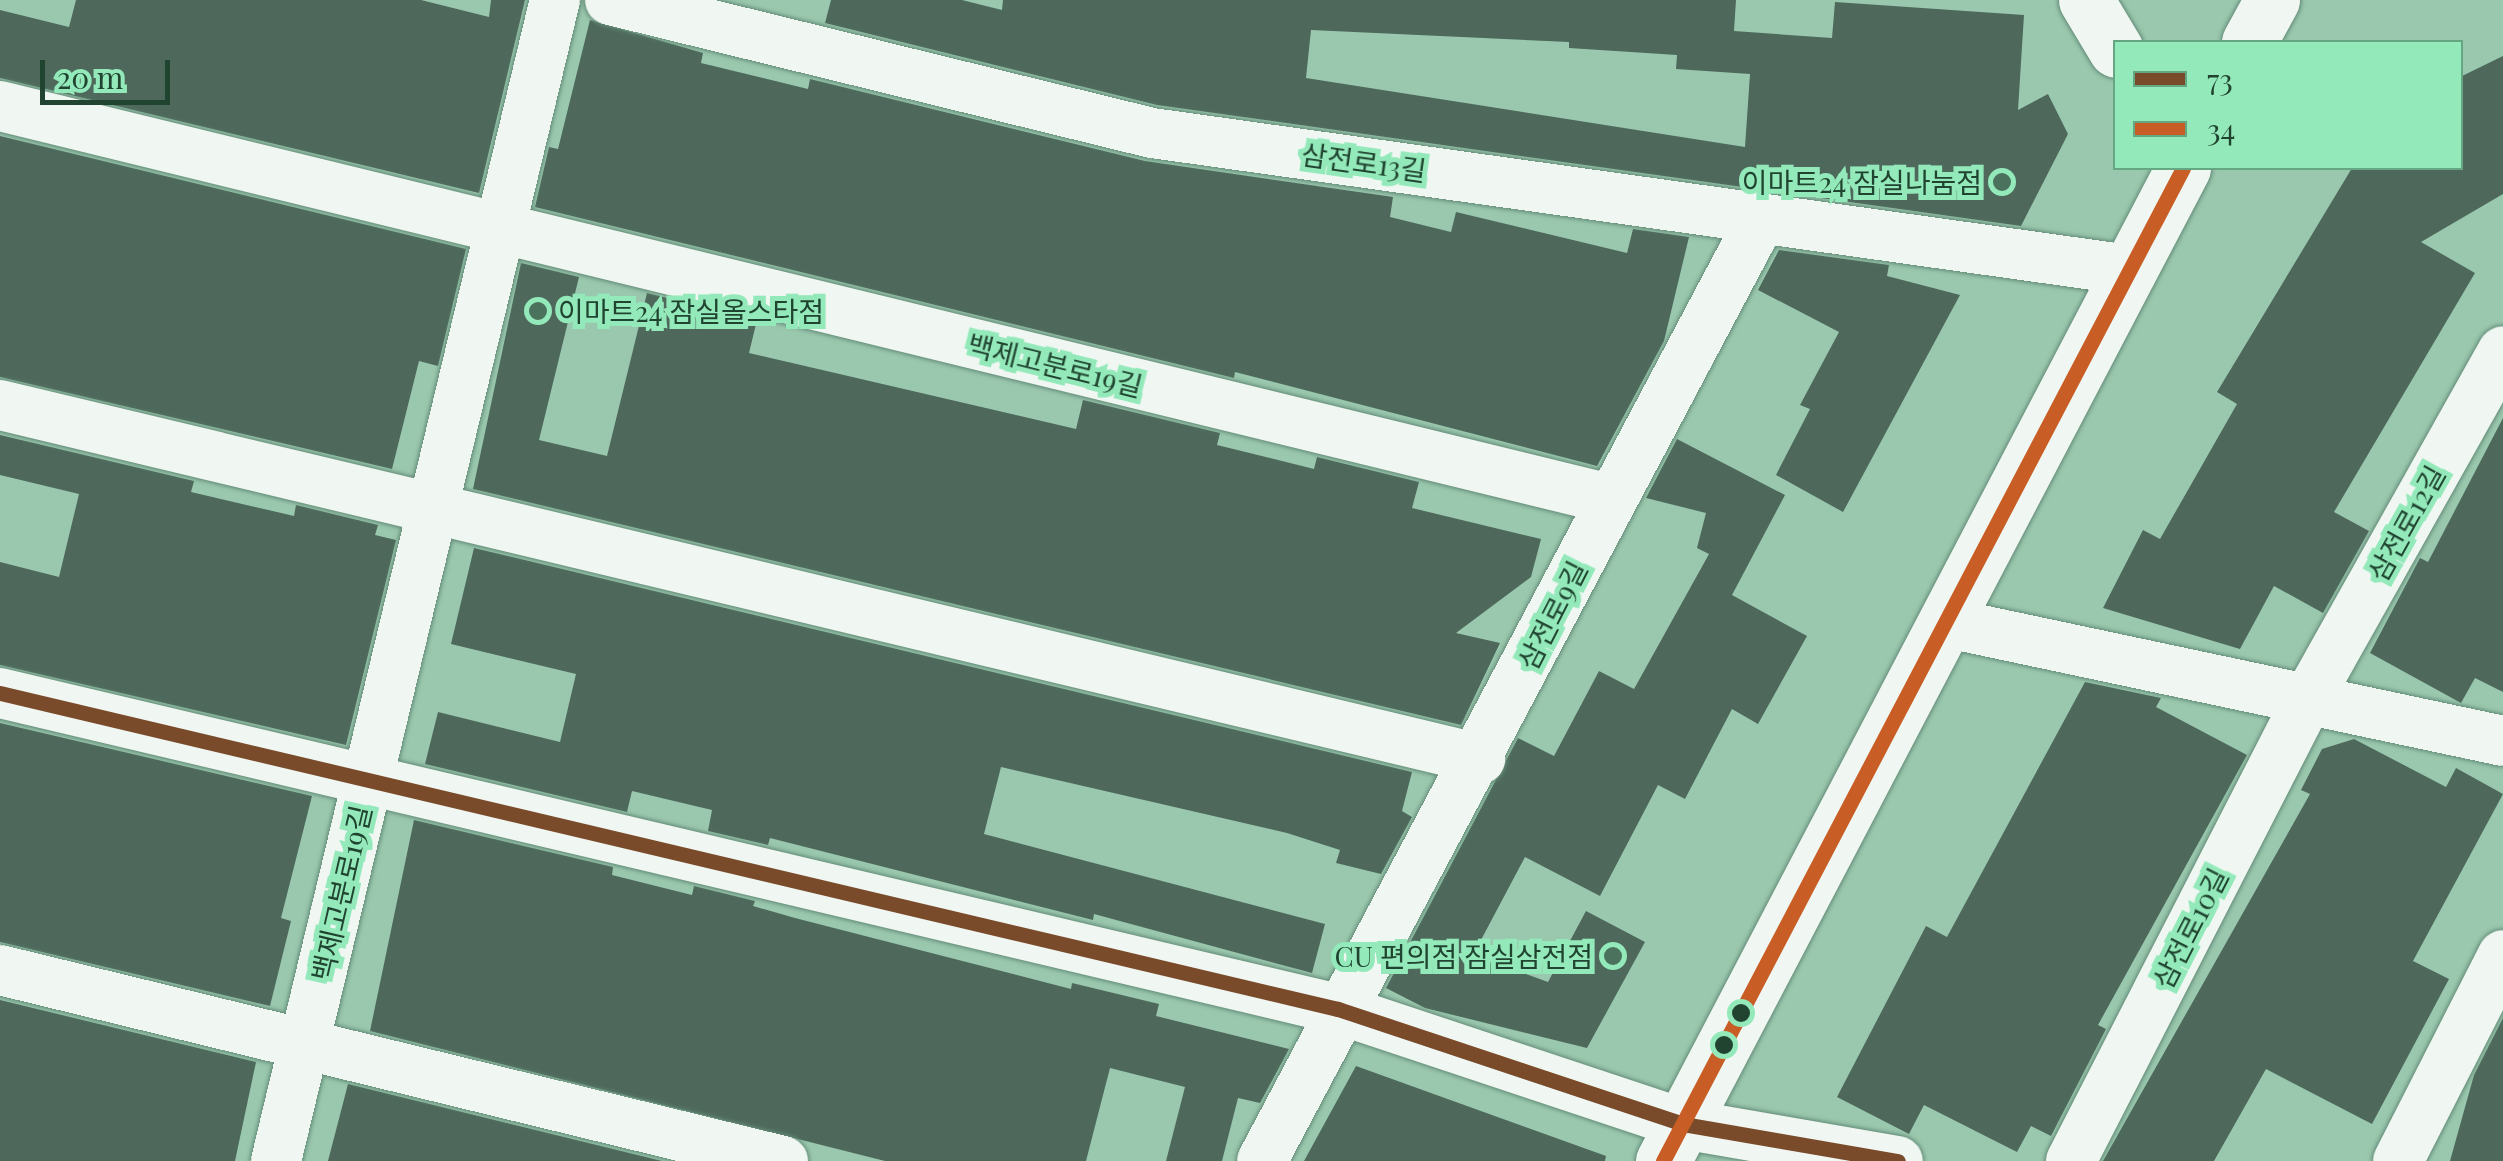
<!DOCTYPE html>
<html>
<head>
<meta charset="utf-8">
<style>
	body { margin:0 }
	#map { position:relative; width:2503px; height:1161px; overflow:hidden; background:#9ac8ae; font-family:"Playfair Display","Noto Sans KR",serif }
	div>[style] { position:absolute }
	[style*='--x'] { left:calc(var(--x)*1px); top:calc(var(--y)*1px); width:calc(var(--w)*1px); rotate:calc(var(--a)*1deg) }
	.building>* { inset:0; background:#4e695c }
	.roads { filter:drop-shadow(0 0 2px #648b77) drop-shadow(0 0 2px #648b77) }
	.minor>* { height:50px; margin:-25px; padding:0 25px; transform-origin:25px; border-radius:25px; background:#f0f7f3 }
	.major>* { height:55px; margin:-27.5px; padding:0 27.5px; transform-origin:27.5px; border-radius:27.5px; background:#f0f7f3 }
	.bus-1>* { height:15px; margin:-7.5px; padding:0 7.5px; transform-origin:7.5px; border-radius:7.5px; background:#7a4b2a }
	.bus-2>* { height:15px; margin:-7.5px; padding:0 7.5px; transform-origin:7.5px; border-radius:7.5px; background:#c85e25 }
	.dots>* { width:28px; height:28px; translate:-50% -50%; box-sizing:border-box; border:5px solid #93e9b9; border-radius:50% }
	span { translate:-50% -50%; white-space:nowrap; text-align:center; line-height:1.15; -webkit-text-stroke:10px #93e9b9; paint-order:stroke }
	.street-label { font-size:28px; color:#204430 }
	.poi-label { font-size:28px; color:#204430 }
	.right { translate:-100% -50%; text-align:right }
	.left { translate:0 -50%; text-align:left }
	.legend { position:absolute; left:2113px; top:40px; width:350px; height:130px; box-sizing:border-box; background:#93e9b9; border:2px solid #65a782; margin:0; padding:12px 18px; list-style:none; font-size:30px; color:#204430 }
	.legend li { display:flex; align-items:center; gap:20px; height:50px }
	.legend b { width:50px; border:2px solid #65a782 }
	.scale { position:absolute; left:40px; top:60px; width:130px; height:45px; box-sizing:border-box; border:5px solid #204430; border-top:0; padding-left:12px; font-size:30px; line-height:35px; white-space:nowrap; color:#204430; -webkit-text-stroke:8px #93e9b9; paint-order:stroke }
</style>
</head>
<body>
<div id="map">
	<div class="building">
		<i style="clip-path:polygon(76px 0,421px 0,489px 17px,491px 0,525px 0,479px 193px,0 78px,0 10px,69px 27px)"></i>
		<i style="clip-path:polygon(evenodd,831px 0,962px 0,1002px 10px,1003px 0,1736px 0,1734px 31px,1832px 38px,1835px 2px,2024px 15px,2018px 110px,2048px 94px,2068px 134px,2021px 226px,1157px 105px,825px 23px,831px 0,1311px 30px,1569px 42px,1569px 48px,1677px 55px,1676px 69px,1750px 74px,1745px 147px,1306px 78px,1311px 30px)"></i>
		<i style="clip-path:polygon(590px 20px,703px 53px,701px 63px,808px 89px,810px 79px,1145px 161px,1393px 197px,1390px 217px,1451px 232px,1456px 212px,1627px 253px,1633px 229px,1689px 237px,1664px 341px,1597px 466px,1235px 372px,1234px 378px,535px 207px,549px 147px,558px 149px)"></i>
		<i style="clip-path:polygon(2503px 56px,2503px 194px,2421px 242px,2475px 273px,2334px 512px,2369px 531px,2323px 613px,2274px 586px,2240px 649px,2103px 608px,2143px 530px,2160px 539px,2237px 404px,2217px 392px,2352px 168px,2460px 168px,2460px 77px)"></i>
		<i style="clip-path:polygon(0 136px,466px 249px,438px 366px,419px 361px,392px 469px,0 377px)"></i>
		<i style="clip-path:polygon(1779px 250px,1889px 265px,1887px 276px,1960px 295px,1843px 512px,1776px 475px,1810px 409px,1800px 405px,1839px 332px,1758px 290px)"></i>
		<i style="clip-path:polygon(521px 263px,579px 277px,539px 440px,607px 456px,647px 293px,757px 320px,749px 353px,1076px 429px,1083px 400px,1220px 433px,1217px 445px,1314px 469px,1317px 457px,1419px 482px,1412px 508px,1541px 539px,1531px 577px,1456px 633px,1500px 643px,1461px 725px,473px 489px)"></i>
		<i style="clip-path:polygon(2503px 418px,2503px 692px,2475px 678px,2461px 703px,2370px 653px,2420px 558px,2428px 562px)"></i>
		<i style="clip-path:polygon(0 435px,194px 481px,191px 492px,294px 516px,296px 505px,378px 525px,375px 535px,396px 540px,346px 745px,0 665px,0 562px,59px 577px,79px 494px,0 475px)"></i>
		<i style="clip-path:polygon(1677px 439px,1785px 495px,1732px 595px,1807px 636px,1758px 724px,1732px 709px,1685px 799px,1658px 785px,1600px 896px,1525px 857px,1473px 955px,1548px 982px,1586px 911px,1645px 942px,1587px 1048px,1425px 1008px,1386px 988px,1518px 738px,1554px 756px,1599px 671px,1634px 689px,1709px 554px,1697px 548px,1706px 513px,1646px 498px)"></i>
		<i style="clip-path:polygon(474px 548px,1412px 772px,1402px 811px,1412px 817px,1381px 874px,1336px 863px,1340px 850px,1287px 833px,1001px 767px,984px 834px,1325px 924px,1312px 973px,1094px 914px,1093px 920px,770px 838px,768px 845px,708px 831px,712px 810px,632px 791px,627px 812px,425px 764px,438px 712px,560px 742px,576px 674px,451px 644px)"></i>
		<i style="clip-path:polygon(2085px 682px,2161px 698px,2156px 707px,2247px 755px,2098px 1025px,2106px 1029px,2051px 1136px,2031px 1126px,2017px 1152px,1924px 1105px,1909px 1134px,1837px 1097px,1926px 926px,1947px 937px)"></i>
		<i style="clip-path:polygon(0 723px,312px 796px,281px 918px,291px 921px,270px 1006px,0 942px)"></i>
		<i style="clip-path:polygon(2354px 739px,2446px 787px,2456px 768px,2503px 794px,2413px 961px,2449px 979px,2372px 1124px,2266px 1069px,2214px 1161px,2103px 1161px,2310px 794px,2301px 790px,2322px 749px)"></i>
		<i style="clip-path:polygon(414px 820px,613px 867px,612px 875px,692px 895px,694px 886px,755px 901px,753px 906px,795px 918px,1071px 989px,1072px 983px,1159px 1004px,1156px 1016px,1289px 1049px,1260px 1103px,1238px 1098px,1222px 1161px,1166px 1161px,1185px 1087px,1110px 1068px,1086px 1161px,885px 1161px,370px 1031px)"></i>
		<i style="clip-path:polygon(0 1000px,256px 1062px,235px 1161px,0 1161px)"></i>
		<i style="clip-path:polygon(2503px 1018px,2503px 1161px,2450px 1161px,2474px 1075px)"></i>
		<i style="clip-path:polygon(1356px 1066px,1606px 1156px,1605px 1161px,1304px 1161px)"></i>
		<i style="clip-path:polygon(348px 1084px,662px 1161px,328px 1161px)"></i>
	</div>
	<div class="roads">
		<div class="minor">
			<i style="--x:610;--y:0;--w:558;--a:13.79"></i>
			<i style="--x:1152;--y:133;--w:987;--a:7.98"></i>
			<i style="--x:0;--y:106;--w:1657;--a:13.72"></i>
			<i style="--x:0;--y:405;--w:1522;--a:13.45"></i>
			<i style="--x:1948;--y:623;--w:567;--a:12"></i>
			<i style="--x:0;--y:693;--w:1375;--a:13.29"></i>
			<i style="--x:1338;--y:1009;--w:364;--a:18.4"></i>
			<i style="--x:1683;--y:1124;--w:218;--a:9.8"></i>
			<i style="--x:0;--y:970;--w:806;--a:13.71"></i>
			<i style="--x:276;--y:1161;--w:1194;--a:-76.49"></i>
			<i style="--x:1262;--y:1161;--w:1066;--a:-62.09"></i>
			<i style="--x:2071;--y:1161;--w:524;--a:-62.85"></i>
			<i style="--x:2310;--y:695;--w:394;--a:-60.7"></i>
			<i style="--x:2398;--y:1161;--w:231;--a:-63"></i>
		</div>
		<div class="major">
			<i style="--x:2086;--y:0;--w:58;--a:59"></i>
			<i style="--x:2249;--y:42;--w:48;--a:-61.3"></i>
			<i style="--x:1663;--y:1161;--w:1121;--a:-62.36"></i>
		</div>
	</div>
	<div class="bus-1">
		<i style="--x:0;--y:693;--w:1375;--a:13.29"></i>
		<i style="--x:1338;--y:1009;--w:364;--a:18.4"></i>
		<i style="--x:1683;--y:1124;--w:218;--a:9.8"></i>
	</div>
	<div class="bus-2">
		<i style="--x:1663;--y:1161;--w:1121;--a:-62.36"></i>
	</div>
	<div class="dots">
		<i style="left:2002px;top:182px;background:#4b725c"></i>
		<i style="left:538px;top:311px;background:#4b725c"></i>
		<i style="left:1613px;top:956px;background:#4b725c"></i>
		<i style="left:1741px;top:1013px;background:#204430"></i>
		<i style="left:1724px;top:1045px;background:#204430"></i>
	</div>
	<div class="street-label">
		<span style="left:1364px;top:162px;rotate:8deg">삼전로13길</span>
		<span style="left:1055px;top:365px;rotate:14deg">백제고분로19길</span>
		<span style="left:2406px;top:523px;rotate:-61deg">삼전로12길</span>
		<span style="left:1552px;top:615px;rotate:-63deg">삼전로9길</span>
		<span style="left:341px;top:893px;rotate:-77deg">백제고분로19길</span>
		<span style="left:2190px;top:928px;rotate:-63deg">삼전로10길</span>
	</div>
	<div class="poi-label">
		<span class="right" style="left:1982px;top:182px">이마트24 잠실나눔점</span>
		<span class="left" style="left:558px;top:311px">이마트24 잠실올스타점</span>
		<span class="right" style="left:1593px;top:956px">CU 편의점 잠실삼전점</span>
	</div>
	<ul class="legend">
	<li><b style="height:12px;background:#7a4b2a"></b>73</li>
	<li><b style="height:12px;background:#c85e25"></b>34</li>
	</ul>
	<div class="scale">20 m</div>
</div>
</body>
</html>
